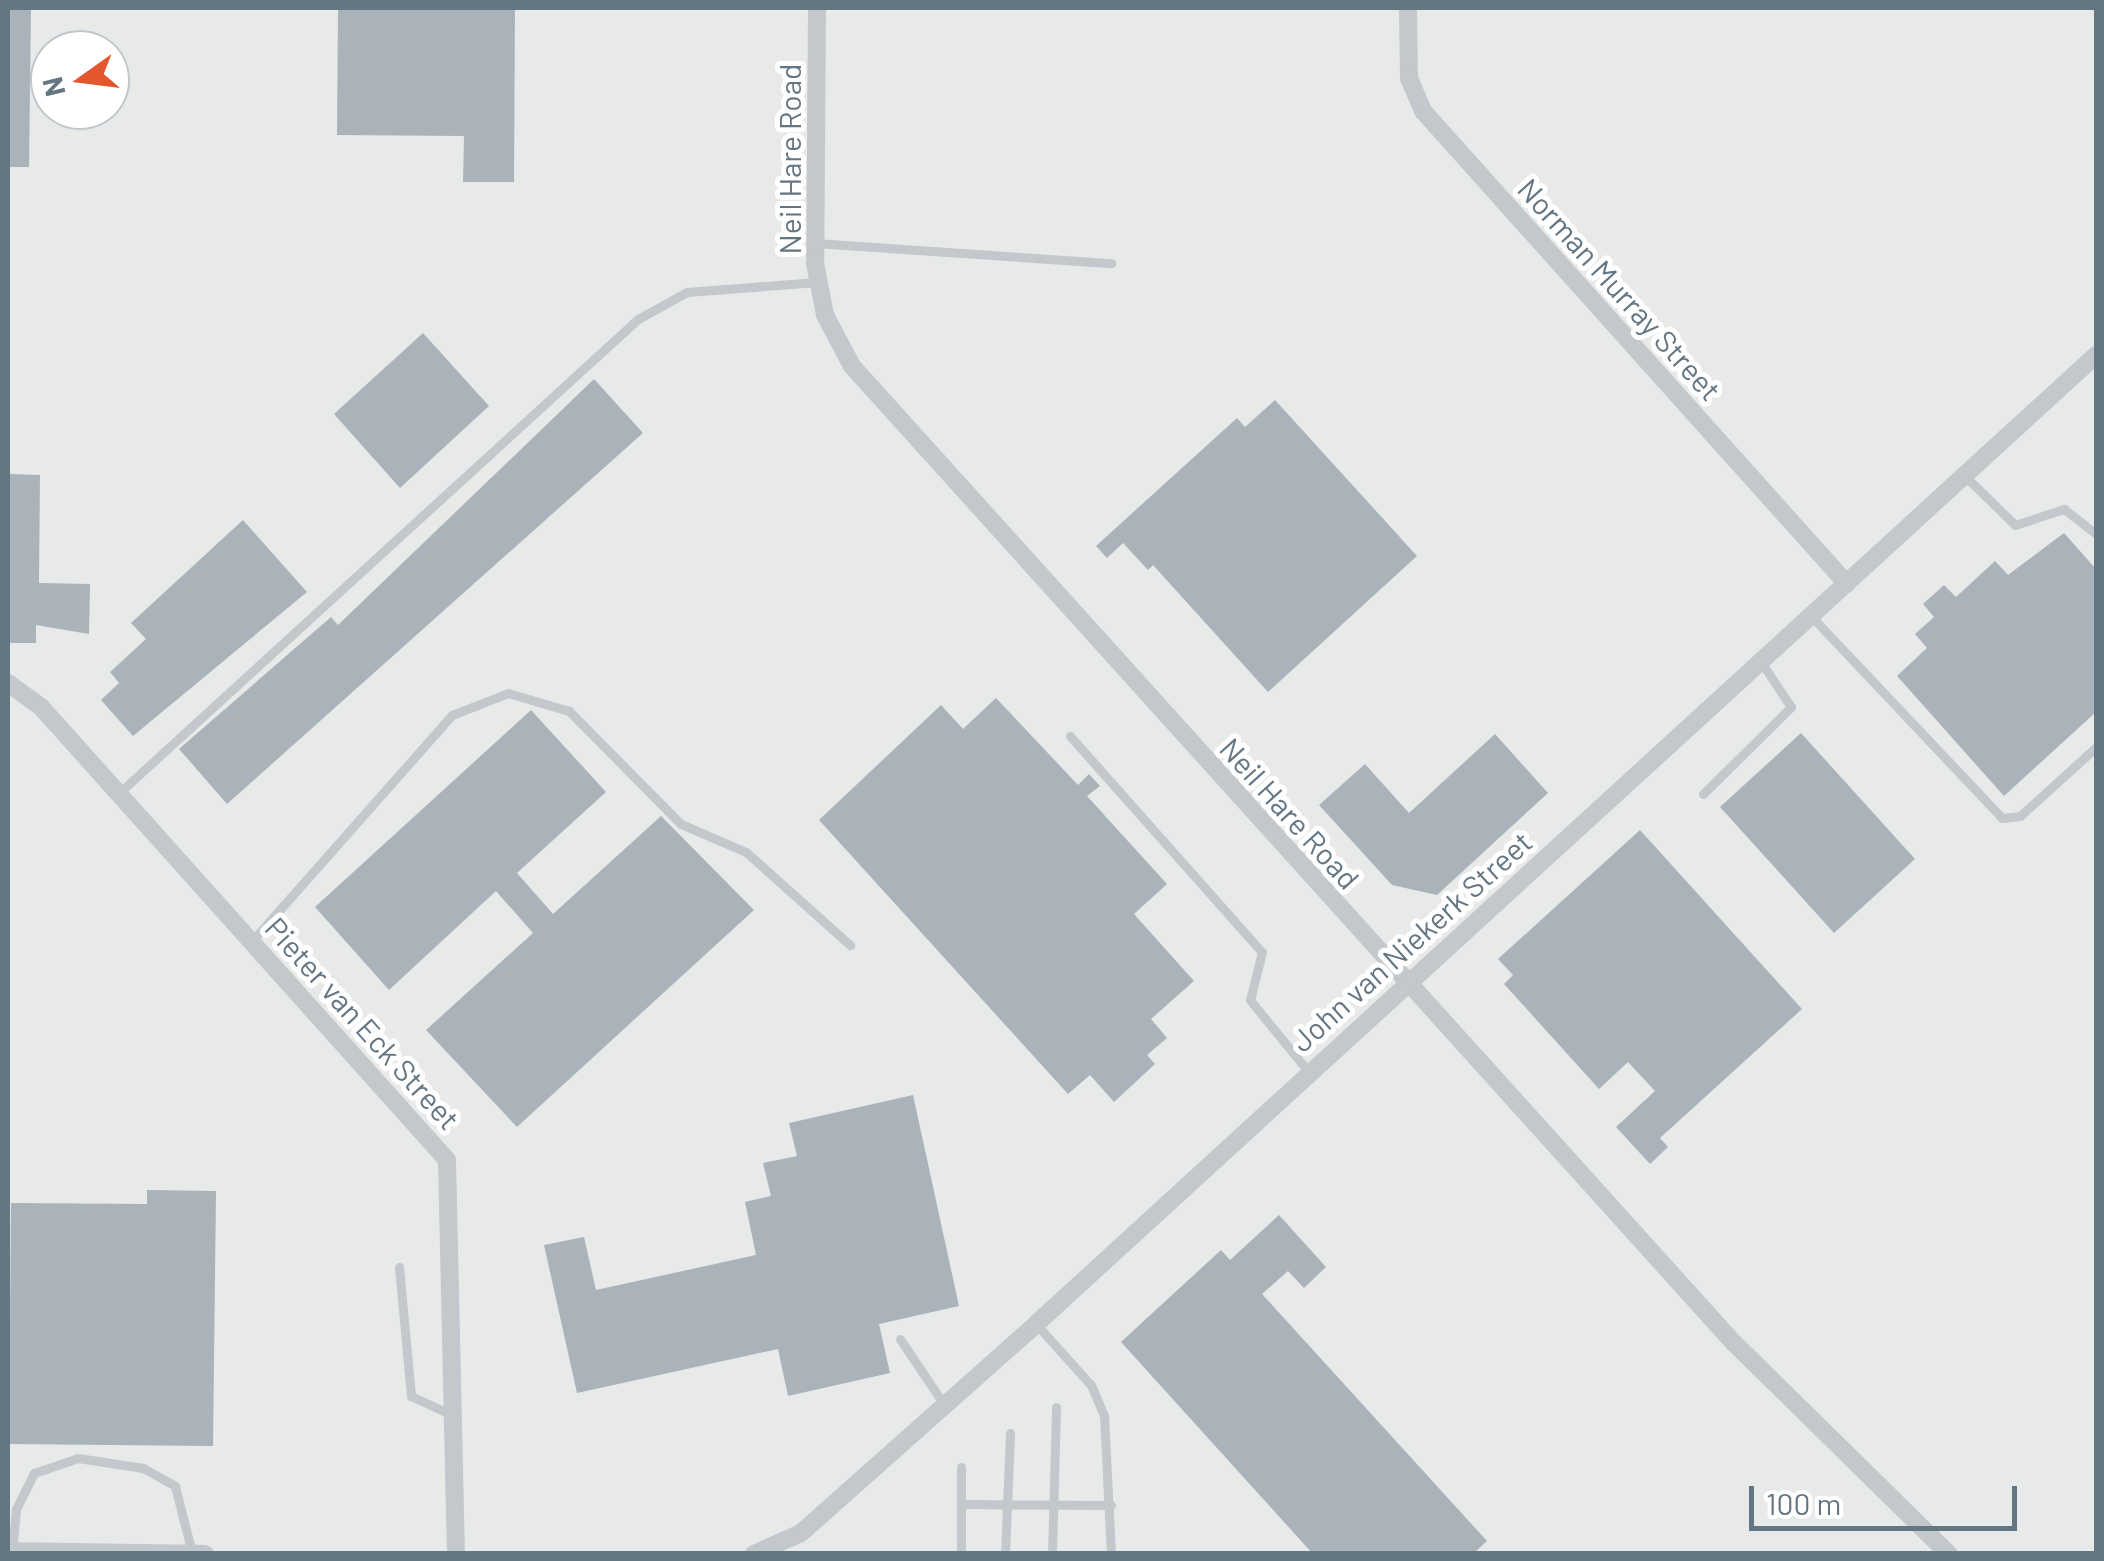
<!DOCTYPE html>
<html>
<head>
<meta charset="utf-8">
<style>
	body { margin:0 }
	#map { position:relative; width:2104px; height:1561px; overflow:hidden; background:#fafaf8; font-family:Barlow,sans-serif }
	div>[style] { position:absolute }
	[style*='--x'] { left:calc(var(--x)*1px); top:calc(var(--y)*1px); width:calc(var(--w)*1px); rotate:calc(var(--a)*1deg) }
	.built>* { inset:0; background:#e8e9e9 }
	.building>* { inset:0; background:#aab3b9 }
	.lane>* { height:9px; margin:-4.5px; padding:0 4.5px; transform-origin:4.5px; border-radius:4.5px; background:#c3c8cc }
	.street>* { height:18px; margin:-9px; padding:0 9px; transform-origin:9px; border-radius:9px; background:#c3c8cc }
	span { translate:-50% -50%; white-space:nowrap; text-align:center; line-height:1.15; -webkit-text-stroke:10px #fff; paint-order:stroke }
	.street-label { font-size:30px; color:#657683 }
	.frame { position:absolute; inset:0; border:10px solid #657683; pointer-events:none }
	.north { position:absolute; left:30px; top:30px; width:100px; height:100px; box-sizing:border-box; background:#fff; border:2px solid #c1c8cd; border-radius:50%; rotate:256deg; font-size:28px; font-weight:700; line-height:40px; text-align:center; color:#657683 }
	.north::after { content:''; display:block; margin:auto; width:35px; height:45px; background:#e4572e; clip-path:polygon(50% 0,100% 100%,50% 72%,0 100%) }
	.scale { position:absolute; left:1749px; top:1486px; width:268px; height:45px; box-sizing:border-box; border:5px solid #657683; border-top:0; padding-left:12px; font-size:30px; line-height:35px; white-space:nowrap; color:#657683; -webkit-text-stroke:8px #fff; paint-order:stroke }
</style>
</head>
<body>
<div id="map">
	<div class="built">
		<i style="clip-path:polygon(evenodd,8px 8px,2096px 8px,2096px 1553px,8px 1554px,8px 8px,50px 50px,110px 50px,110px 110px,50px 110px,50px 50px)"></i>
	</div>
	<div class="building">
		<i style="clip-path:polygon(8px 8px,31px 8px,29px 167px,8px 167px)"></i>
		<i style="clip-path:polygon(338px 8px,515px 8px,514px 182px,463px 182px,464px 136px,337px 135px)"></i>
		<i style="clip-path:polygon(423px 333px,489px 406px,400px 488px,334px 414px)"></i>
		<i style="clip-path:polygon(594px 379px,643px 433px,227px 804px,179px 749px,331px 617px,338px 625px)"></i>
		<i style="clip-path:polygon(1275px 400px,1417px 556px,1268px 692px,1153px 565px,1148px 570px,1123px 543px,1107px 558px,1096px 546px,1237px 418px,1245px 427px)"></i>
		<i style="clip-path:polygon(8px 474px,40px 475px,39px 583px,90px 584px,89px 634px,36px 625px,36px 643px,8px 643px)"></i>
		<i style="clip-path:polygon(243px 520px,307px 592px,133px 736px,101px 700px,119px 683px,110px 672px,146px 639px,131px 623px)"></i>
		<i style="clip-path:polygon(2064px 533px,2096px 569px,2096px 712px,2004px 796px,1897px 676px,1927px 648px,1915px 634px,1934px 617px,1923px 604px,1944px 585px,1956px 597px,1995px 561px,2008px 575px)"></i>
		<i style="clip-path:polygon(996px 698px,1078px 785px,1089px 774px,1100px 786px,1087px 796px,1167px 884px,1134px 914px,1194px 981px,1151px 1019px,1167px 1038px,1147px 1055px,1155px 1064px,1114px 1102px,1090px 1075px,1068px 1094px,819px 820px,941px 705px,963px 729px)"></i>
		<i style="clip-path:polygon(531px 710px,606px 792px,517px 873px,553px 914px,661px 816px,754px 910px,517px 1127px,426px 1030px,533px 933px,496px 891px,389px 990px,315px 907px)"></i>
		<i style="clip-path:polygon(1801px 733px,1915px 859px,1834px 933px,1720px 807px)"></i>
		<i style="clip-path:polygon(1495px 734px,1548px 793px,1437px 895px,1392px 885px,1319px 805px,1365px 764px,1409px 813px)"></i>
		<i style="clip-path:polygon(1640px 830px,1802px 1009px,1660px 1138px,1668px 1147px,1650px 1164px,1616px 1127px,1655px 1091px,1628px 1062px,1599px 1089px,1504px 984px,1513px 975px,1498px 959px)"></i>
		<i style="clip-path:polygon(913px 1095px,959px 1306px,879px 1324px,890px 1373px,788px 1396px,778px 1349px,577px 1393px,544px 1245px,584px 1237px,596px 1290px,756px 1255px,745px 1202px,771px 1196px,763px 1163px,797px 1156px,789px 1123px)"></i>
		<i style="clip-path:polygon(147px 1190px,216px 1191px,213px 1446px,9px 1444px,11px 1203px,147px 1204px)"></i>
		<i style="clip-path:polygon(1279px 1215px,1326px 1267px,1304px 1288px,1288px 1271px,1262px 1294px,1487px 1541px,1473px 1554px,1313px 1554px,1121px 1342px,1221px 1250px,1230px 1260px)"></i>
	</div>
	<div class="lane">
		<i style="--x:815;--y:243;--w:297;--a:3.9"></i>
		<i style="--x:1965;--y:476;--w:70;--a:44.4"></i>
		<i style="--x:2015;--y:525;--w:52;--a:-18.1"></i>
		<i style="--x:2064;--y:509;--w:41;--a:38"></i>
		<i style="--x:1811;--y:616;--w:278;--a:46.6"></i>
		<i style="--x:2002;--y:818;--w:18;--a:-6"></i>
		<i style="--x:2020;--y:816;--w:103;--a:-42.2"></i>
		<i style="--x:1070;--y:736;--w:289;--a:48.4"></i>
		<i style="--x:1262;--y:952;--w:49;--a:104"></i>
		<i style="--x:1250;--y:1000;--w:90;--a:50.8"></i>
		<i style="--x:119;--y:793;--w:703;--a:-42.41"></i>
		<i style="--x:638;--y:319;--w:56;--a:-28.9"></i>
		<i style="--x:687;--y:292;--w:131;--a:-4.4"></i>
		<i style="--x:1703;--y:794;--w:124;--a:-44.7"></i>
		<i style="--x:1791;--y:707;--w:54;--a:-123.7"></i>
		<i style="--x:252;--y:941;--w:302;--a:-48.5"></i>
		<i style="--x:452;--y:715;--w:60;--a:-21.4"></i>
		<i style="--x:508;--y:693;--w:64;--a:16.4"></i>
		<i style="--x:569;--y:711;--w:159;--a:45.3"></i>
		<i style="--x:681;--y:824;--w:71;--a:23.3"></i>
		<i style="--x:746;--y:852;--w:140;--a:41.8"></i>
		<i style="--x:399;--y:1267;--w:130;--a:84.7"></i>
		<i style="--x:411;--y:1396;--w:45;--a:24.9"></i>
		<i style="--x:1036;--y:1324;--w:82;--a:48"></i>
		<i style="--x:1091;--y:1385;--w:34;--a:67"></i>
		<i style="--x:1104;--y:1416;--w:138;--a:87.1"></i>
		<i style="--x:900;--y:1339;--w:81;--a:56.1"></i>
		<i style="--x:961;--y:1467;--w:37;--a:90"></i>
		<i style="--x:12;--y:1552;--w:43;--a:-84.7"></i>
		<i style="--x:16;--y:1509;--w:40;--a:-63.4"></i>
		<i style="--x:34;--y:1473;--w:46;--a:-18.8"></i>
		<i style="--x:78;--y:1458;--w:66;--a:8.7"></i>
		<i style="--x:143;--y:1468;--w:37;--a:29"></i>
		<i style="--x:175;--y:1486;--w:69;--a:75.8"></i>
		<i style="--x:961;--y:1554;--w:50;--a:-90"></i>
		<i style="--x:961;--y:1504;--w:150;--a:0.4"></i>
		<i style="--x:1005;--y:1554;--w:121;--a:-87.6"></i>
		<i style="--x:1052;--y:1554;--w:147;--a:-88.4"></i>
	</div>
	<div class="street">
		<i style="--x:817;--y:8;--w:255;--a:90.4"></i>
		<i style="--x:815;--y:263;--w:53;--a:79.1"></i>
		<i style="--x:825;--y:315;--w:58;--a:62.1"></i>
		<i style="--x:852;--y:366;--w:1315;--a:47.93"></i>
		<i style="--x:1733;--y:1342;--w:303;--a:44.5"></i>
		<i style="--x:1408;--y:8;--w:70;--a:89.2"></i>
		<i style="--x:1409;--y:78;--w:36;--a:67"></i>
		<i style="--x:1423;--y:111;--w:635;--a:48.13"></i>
		<i style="--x:8;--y:683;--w:41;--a:36"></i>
		<i style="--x:41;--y:707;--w:608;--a:48.13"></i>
		<i style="--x:447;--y:1160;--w:394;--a:88.7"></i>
		<i style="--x:8;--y:1551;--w:197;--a:0.9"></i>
		<i style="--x:754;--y:1554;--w:51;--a:-24.1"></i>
		<i style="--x:801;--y:1533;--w:314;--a:-41.6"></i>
		<i style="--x:1036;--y:1324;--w:1436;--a:-42.43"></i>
	</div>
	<div class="street-label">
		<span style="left:789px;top:159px;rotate:-90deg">Neil Hare Road</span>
		<span style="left:1620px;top:289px;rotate:48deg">Norman Murray Street</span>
		<span style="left:1290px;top:813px;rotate:48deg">Neil Hare Road</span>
		<span style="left:1411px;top:941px;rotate:-42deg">John van Niekerk Street</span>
		<span style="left:363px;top:1023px;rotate:48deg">Pieter van Eck Street</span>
	</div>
	<div class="frame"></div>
	<div class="north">N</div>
	<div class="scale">100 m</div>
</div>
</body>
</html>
